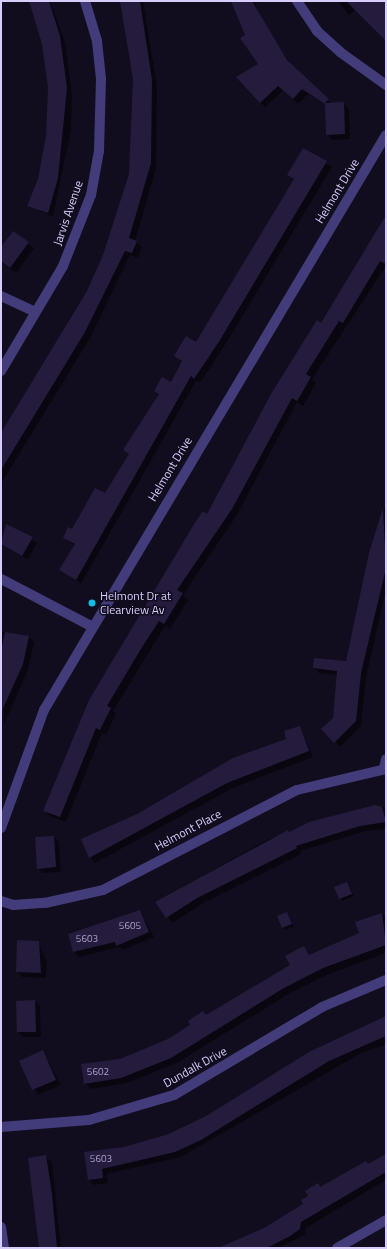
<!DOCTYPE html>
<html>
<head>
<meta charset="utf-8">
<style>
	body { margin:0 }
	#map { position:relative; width:387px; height:1249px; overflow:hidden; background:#120d1e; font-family:"Titillium Web",sans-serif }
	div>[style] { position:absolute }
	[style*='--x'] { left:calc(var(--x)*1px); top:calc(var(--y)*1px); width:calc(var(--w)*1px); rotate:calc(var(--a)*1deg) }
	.shadow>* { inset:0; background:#0007 }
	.building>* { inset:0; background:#251b3d }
	.street>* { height:10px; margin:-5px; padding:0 5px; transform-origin:5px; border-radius:5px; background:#433c7a }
	.dots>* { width:11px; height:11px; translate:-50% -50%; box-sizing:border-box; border:2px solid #120d1e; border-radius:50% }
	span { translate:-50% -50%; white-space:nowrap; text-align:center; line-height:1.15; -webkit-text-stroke:3px #120d1e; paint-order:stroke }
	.number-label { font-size:10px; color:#aaa1cc }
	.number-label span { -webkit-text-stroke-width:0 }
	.street-label { font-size:12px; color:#d7cefc }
	.poi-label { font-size:12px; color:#d7cefc }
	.left { translate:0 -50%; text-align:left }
	.frame { position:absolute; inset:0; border:2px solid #d7cefc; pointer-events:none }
</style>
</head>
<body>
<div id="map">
	<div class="shadow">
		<i style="clip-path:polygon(30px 1px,50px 1px,65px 42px,72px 94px,71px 130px,53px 217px,28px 205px,39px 179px,47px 136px,49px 87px,43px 43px)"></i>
		<i style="clip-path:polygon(121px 1px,143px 1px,157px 86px,156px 169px,135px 241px,142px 247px,138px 258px,130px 255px,90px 338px,1px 484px,1px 436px,88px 291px,104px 255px,130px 174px,134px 79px)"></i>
		<i style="clip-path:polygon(232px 1px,254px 1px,264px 25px,291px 65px,332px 104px,344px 103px,349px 109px,350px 139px,332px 140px,327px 134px,326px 105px,308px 94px,298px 104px,284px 90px,265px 107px,260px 102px,259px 64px)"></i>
		<i style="clip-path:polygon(338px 1px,386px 1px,386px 41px,356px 10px,349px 15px)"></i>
		<i style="clip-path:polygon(303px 149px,332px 167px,225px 345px,200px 383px,196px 381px,81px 584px,61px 570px,75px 546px,64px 538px,106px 495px,130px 455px,124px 450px,159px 395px,155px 391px,171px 383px,183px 363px,175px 356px,196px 343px,294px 180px,288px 175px)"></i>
		<i style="clip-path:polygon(386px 217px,386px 266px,312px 379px,316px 383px,303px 406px,297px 402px,237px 515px,183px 595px,188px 600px,170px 629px,165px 626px,113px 711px,116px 714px,106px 735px,102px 733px,66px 822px,49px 816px,44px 810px,208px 515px)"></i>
		<i style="clip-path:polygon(13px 232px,34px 248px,16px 273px,1px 262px,1px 249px)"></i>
		<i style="clip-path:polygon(386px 501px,386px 590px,366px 678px,361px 726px,340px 747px,322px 729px,333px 718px,338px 675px,319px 673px,314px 668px,346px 662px)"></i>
		<i style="clip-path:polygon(7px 526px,37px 543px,28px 560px,1px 544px)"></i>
		<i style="clip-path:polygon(1px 631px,29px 637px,34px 642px,28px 670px,4px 725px)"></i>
		<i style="clip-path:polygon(300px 727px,313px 757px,233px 788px,95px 863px,89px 857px,138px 815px,288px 739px)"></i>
		<i style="clip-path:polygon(386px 806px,386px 829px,366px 831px,300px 851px,301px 854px,203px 903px,172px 923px,156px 902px,265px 841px,309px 823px)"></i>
		<i style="clip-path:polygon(54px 837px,59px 842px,61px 872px,43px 873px,38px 868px)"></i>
		<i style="clip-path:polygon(347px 883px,354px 896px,342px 901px,335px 888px)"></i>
		<i style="clip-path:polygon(140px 911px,154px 937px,123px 950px,119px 947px,79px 957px,74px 952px,69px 935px)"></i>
		<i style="clip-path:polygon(287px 913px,294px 927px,285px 930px,283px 928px)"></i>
		<i style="clip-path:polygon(382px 914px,386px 918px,386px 953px,329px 974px,290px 993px,177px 1063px,127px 1083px,91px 1089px,85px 1083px,120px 1060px,169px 1040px,291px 965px,304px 947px,311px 956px,360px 934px)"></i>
		<i style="clip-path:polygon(38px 942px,47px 962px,46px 978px,22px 977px,17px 972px)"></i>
		<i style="clip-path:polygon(34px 1001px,40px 1006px,41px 1037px,23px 1037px,18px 1032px)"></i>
		<i style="clip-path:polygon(386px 1017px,386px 1045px,363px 1052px,181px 1157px,107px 1174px,108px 1183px,94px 1185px,89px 1180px,124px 1148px,170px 1135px,209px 1116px,310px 1053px)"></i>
		<i style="clip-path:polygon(43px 1051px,61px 1085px,38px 1095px,20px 1061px)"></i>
		<i style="clip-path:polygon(386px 1156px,386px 1180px,306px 1228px,305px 1235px,278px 1248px,220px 1248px,264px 1228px,304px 1204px,318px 1185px,321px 1188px)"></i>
		<i style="clip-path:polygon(46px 1157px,52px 1162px,61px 1248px,39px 1248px)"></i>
	</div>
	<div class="building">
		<i style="clip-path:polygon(29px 1px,49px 1px,60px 36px,67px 88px,58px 178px,48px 213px,27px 206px,38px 179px,46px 136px,48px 87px,42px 44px)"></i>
		<i style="clip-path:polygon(120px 1px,140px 1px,152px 80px,151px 163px,129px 238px,137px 241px,132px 253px,125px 251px,85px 332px,1px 470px,1px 433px,87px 291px,103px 255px,129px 174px,133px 79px)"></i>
		<i style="clip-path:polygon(231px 1px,252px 1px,287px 60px,329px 99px,325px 103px,344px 102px,345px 134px,326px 135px,325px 104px,302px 89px,293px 99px,278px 86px,260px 103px,236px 77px,258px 64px,240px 38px,245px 35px)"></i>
		<i style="clip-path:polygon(346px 1px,386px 1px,386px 41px)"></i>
		<i style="clip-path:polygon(303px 148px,327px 161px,220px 340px,194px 379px,191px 376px,76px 580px,59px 570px,75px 544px,63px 538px,68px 527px,72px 529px,95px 488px,105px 493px,129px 454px,123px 450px,159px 394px,154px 391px,162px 377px,171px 382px,182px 361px,174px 356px,186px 336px,196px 342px,294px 179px,287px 175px)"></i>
		<i style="clip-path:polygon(386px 215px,386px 264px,380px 261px,343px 323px,339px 321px,306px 374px,311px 377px,297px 401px,292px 398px,232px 509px,177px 590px,183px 593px,164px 624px,159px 621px,139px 652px,107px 706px,111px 708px,100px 730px,96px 728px,60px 817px,43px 811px,89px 700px,196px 521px,203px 511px,207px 514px,271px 394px,317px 320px,321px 323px)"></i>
		<i style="clip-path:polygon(13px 231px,29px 242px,10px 268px,1px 261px,1px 247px)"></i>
		<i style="clip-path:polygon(383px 508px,386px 568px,361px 673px,356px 721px,334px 743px,321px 729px,333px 718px,337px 671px,313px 668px,314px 658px,346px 661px,369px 553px)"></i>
		<i style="clip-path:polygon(6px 524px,33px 537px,22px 556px,1px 544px)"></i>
		<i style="clip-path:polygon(5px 632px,29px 636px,23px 664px,1px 713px,1px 651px)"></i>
		<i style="clip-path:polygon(300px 726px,309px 751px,227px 783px,89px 858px,81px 839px,137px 814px,233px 758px,286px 739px,284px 731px)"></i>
		<i style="clip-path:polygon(375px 805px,382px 807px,386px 822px,360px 826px,296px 846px,297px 848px,197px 898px,166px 918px,155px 902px,288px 830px,289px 832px,309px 822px)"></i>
		<i style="clip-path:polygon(54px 836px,56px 867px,37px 869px,35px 837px)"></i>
		<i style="clip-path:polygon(347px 882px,352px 894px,339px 899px,334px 887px)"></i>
		<i style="clip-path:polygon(140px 910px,149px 932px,116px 946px,115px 942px,73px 952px,68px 934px)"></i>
		<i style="clip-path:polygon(287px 912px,292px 924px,282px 928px,277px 916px)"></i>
		<i style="clip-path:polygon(382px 913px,386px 945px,323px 968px,284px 988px,171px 1058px,121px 1078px,84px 1084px,81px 1064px,120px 1059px,168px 1039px,190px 1025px,188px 1021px,203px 1011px,206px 1015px,290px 965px,285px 956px,304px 946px,309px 955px,359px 933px,355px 922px)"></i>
		<i style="clip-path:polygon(17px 940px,39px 941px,41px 973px,16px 972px)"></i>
		<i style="clip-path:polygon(35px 1000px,36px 1032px,17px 1032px,16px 1001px)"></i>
		<i style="clip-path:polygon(386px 1016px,386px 1036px,329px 1061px,201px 1140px,175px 1152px,102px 1169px,103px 1178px,88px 1180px,84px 1152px,124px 1147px,169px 1134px,208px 1115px,309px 1052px)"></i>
		<i style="clip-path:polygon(43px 1050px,56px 1080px,32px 1090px,19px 1061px)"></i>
		<i style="clip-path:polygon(386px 1154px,386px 1172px,301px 1222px,300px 1229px,290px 1236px,267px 1248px,218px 1248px,264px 1228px,303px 1204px,301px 1200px,308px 1196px,305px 1191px,318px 1183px,320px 1187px,366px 1161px,368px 1164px)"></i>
		<i style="clip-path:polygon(46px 1155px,52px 1194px,57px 1248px,39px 1248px,28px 1158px)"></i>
	</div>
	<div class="street">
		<i style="--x:297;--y:1;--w:36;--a:56"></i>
		<i style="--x:317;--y:31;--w:31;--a:42"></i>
		<i style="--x:340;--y:52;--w:57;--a:35.7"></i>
		<i style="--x:1;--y:296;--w:38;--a:25"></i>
		<i style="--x:1;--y:371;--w:122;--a:-59.4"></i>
		<i style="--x:63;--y:266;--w:76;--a:-68.5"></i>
		<i style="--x:91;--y:195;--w:45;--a:-79.7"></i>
		<i style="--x:99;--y:151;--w:72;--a:-88.4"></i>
		<i style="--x:101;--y:79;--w:38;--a:-96"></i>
		<i style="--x:97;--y:41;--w:42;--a:-106.7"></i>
		<i style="--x:1;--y:579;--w:102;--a:27.6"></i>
		<i style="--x:384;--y:769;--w:10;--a:-79"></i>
		<i style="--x:1;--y:828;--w:126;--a:-70"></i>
		<i style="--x:44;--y:710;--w:669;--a:-59.26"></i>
		<i style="--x:1;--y:901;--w:13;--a:18"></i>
		<i style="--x:13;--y:905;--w:32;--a:-4"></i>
		<i style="--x:45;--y:903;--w:59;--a:-12.6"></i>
		<i style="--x:103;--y:890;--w:218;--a:-27.3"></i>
		<i style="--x:297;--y:790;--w:91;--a:-13.3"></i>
		<i style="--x:1;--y:1127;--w:88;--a:-4.5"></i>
		<i style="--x:89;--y:1120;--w:89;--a:-16.4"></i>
		<i style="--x:174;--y:1095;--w:172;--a:-30.7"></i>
		<i style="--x:322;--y:1007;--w:69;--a:-22.9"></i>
		<i style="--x:1;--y:1227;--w:21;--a:82"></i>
		<i style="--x:337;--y:1248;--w:56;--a:-29.7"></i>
	</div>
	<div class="dots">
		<i style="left:92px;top:603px;background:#10bee5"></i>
	</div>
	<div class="number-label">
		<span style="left:130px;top:926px">5605</span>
		<span style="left:87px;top:939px">5603</span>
		<span style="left:98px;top:1072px">5602</span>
		<span style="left:101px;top:1159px">5603</span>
	</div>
	<div class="street-label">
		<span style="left:337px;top:191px;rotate:-59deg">Helmont Drive</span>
		<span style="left:68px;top:213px;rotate:-71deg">Jarvis Avenue</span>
		<span style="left:170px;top:469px;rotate:-59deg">Helmont Drive</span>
		<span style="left:188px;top:830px;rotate:-28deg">Helmont Place</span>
		<span style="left:195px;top:1067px;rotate:-29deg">Dundalk Drive</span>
	</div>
	<div class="poi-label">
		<span class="left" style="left:100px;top:603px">Helmont Dr at<br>Clearview Av</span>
	</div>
	<div class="frame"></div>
</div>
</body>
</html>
